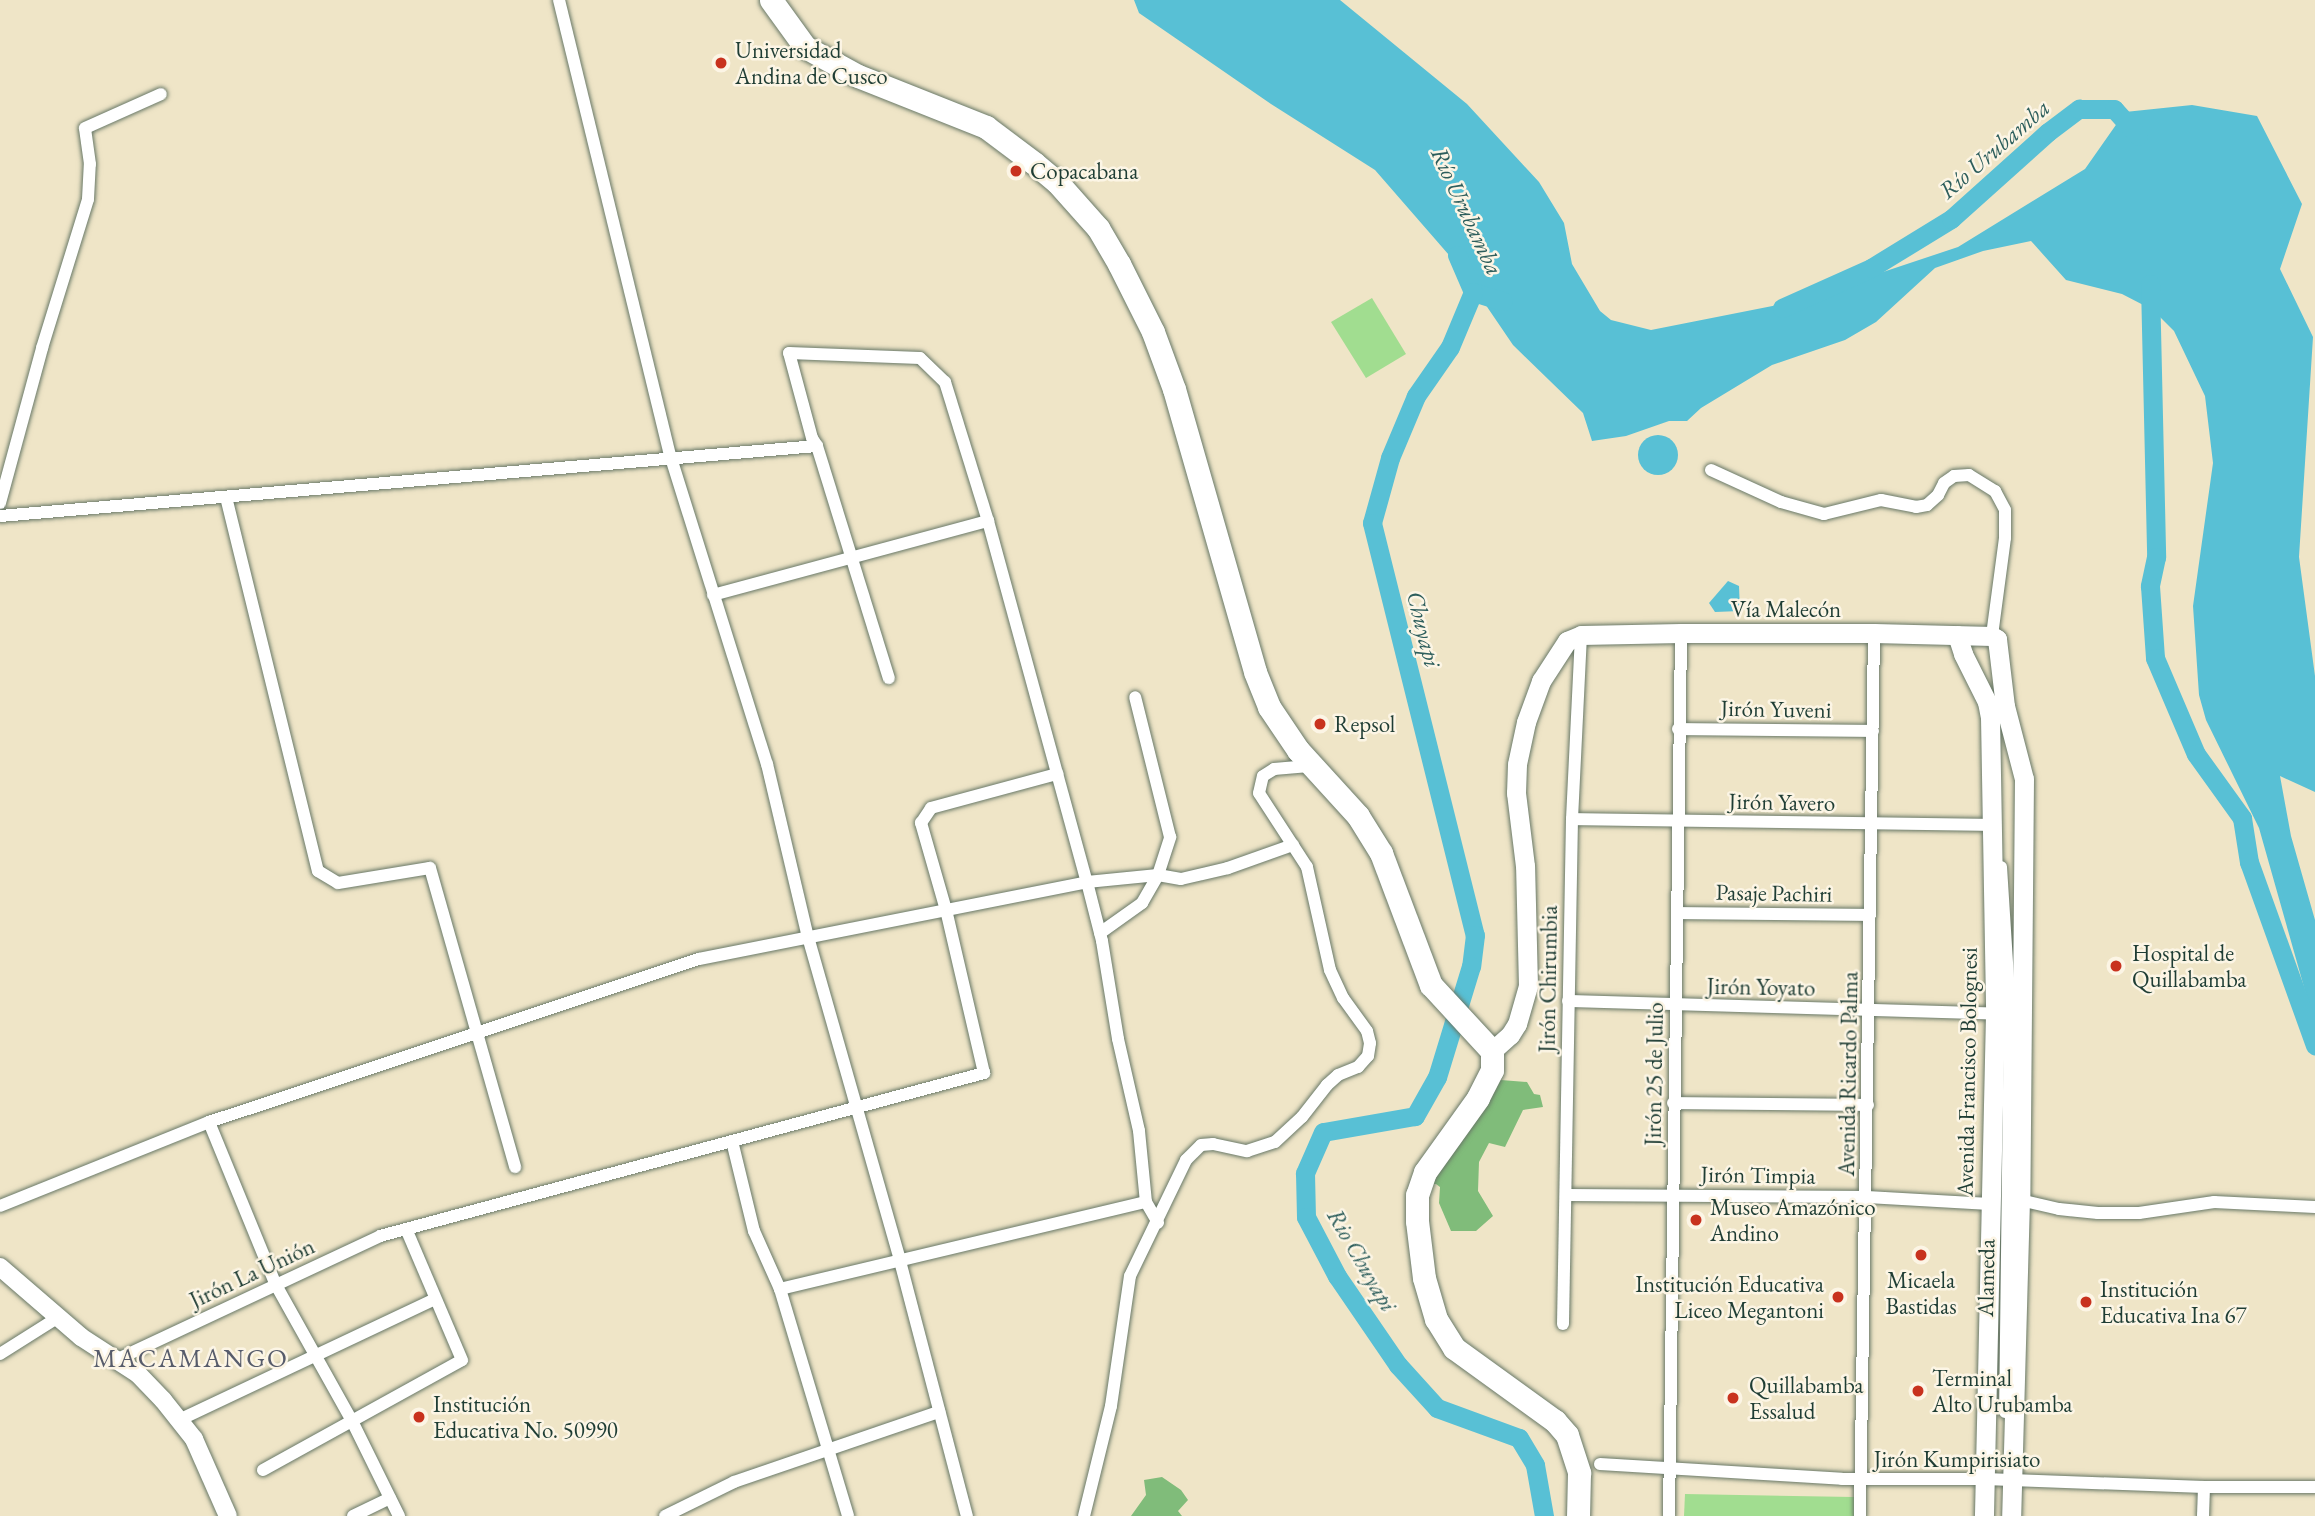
<!DOCTYPE html>
<html>
<head>
<meta charset="utf-8">
<style>
	body { margin:0 }
	#map { position:relative; width:2315px; height:1516px; overflow:hidden; background:#efe5c7; font-family:"EB Garamond",serif }
	div>[style] { position:absolute }
	[style*='--x'] { left:calc(var(--x)*1px); top:calc(var(--y)*1px); width:calc(var(--w)*1px); rotate:calc(var(--a)*1deg) }
	.green>* { inset:0; background:#a1dd90 }
	.forest>* { inset:0; background:#80bc7a }
	.water>* { inset:0; background:#58c0d5 }
	.round { border-radius:50% }
	.river>* { height:19px; margin:-9.5px; padding:0 9.5px; transform-origin:9.5px; border-radius:9.5px; background:#58c0d5 }
	.roads { filter:drop-shadow(0 0 2px #687867) drop-shadow(0 0 2px #687867) }
	.street>* { height:12px; margin:-6px; padding:0 6px; transform-origin:6px; border-radius:6px; background:#fff }
	.secondary>* { height:18px; margin:-9px; padding:0 9px; transform-origin:9px; border-radius:9px; background:#fff }
	.primary>* { height:19px; margin:-9.5px; padding:0 9.5px; transform-origin:9.5px; border-radius:9.5px; background:#fff }
	.highway>* { height:23px; margin:-11.5px; padding:0 11.5px; transform-origin:11.5px; border-radius:11.5px; background:#fff }
	.dots>* { width:19px; height:19px; translate:-50% -50%; box-sizing:border-box; border:4px solid #fcf5e5; border-radius:50% }
	span { translate:-50% -50%; white-space:nowrap; text-align:center; line-height:1.15; -webkit-text-stroke:5px #fcf5e5; paint-order:stroke }
	.poi-label { font-size:23px; color:#1f3d34 }
	.left { translate:0 -50%; text-align:left }
	.right { translate:-100% -50%; text-align:right }
	.street-label { font-size:23px; color:#1f3d34 }
	.water-label { font-size:24px; color:#2d5e5c; font-style:italic }
	.quarter-label { font-size:26px; color:#575c6b; letter-spacing:2px }
</style>
</head>
<body>
<div id="map">
	<div class="green">
		<i style="clip-path:polygon(1372px 298px,1406px 354px,1366px 378px,1331px 322px)"></i>
		<i style="clip-path:polygon(1685px 1494px,1854px 1497px,1854px 1516px,1684px 1516px)"></i>
	</div>
	<div class="forest">
		<i style="clip-path:polygon(1491px 1073px,1501px 1080px,1527px 1082px,1534px 1094px,1540px 1095px,1543px 1107px,1523px 1110px,1505px 1147px,1489px 1143px,1479px 1162px,1478px 1191px,1493px 1216px,1476px 1231px,1451px 1231px,1439px 1203px,1440px 1187px,1436px 1184px,1423px 1184px)"></i>
		<i style="clip-path:polygon(1162px 1477px,1181px 1490px,1188px 1500px,1178px 1511px,1182px 1516px,1131px 1516px,1146px 1495px,1144px 1480px)"></i>
	</div>
	<div class="water">
		<i style="clip-path:polygon(1134px 0,1340px 0,1467px 104px,1539px 182px,1564px 223px,1572px 264px,1600px 311px,1611px 320px,1651px 330px,1793px 302px,1958px 247px,2085px 169px,2125px 112px,2192px 105px,2257px 116px,2302px 204px,2280px 269px,2313px 337px,2299px 557px,2315px 676px,2315px 792px,2280px 776px,2291px 836px,2315px 920px,2315px 1026px,2259px 828px,2206px 720px,2199px 695px,2193px 606px,2213px 463px,2205px 396px,2174px 331px,2153px 310px,2122px 294px,2066px 280px,2031px 241px,1983px 251px,1935px 268px,1876px 322px,1845px 340px,1772px 365px,1701px 408px,1687px 421px,1669px 421px,1626px 436px,1592px 441px,1583px 413px,1513px 345px,1462px 270px,1375px 170px,1271px 104px,1139px 13px)"></i>
		<i class="round" style="left:1638px;top:435px;width:40px;height:40px"></i>
		<i style="clip-path:polygon(1728px 581px,1739px 586px,1740px 611px,1715px 612px,1709px 603px)"></i>
	</div>
	<div class="river">
		<i style="--x:1457;--y:255;--w:40;--a:66.6"></i>
		<i style="--x:1473;--y:292;--w:31;--a:17"></i>
		<i style="--x:2150;--y:284;--w:273;--a:88.7"></i>
		<i style="--x:2156;--y:557;--w:30;--a:102"></i>
		<i style="--x:2150;--y:586;--w:72;--a:86"></i>
		<i style="--x:2155;--y:658;--w:104;--a:66.9"></i>
		<i style="--x:2196;--y:754;--w:79;--a:54.3"></i>
		<i style="--x:2242;--y:818;--w:45;--a:81"></i>
		<i style="--x:2249;--y:862;--w:195;--a:70.2"></i>
		<i style="--x:1473;--y:292;--w:60;--a:112.7"></i>
		<i style="--x:1450;--y:347;--w:60;--a:124.8"></i>
		<i style="--x:1416;--y:396;--w:67;--a:112.8"></i>
		<i style="--x:1390;--y:458;--w:67;--a:105.5"></i>
		<i style="--x:1372;--y:523;--w:425;--a:76"></i>
		<i style="--x:1475;--y:935;--w:31;--a:97"></i>
		<i style="--x:1471;--y:966;--w:116;--a:107"></i>
		<i style="--x:1437;--y:1077;--w:45;--a:119.4"></i>
		<i style="--x:1415;--y:1116;--w:93;--a:170.1"></i>
		<i style="--x:1323;--y:1132;--w:45;--a:113.7"></i>
		<i style="--x:1305;--y:1173;--w:44;--a:88.7"></i>
		<i style="--x:1306;--y:1217;--w:67;--a:62.3"></i>
		<i style="--x:1337;--y:1276;--w:108;--a:55.6"></i>
		<i style="--x:1398;--y:1365;--w:58;--a:47.8"></i>
		<i style="--x:1437;--y:1408;--w:87;--a:20.1"></i>
		<i style="--x:1519;--y:1438;--w:31;--a:59"></i>
		<i style="--x:1535;--y:1465;--w:52;--a:80"></i>
		<i style="--x:1782;--y:308;--w:98;--a:-24.2"></i>
		<i style="--x:1871;--y:268;--w:94;--a:-31.5"></i>
		<i style="--x:1951;--y:219;--w:130;--a:-41.9"></i>
		<i style="--x:2048;--y:132;--w:39;--a:-37"></i>
		<i style="--x:2079;--y:109;--w:35;--a:0"></i>
		<i style="--x:2114;--y:109;--w:36;--a:48"></i>
	</div>
	<div class="roads">
		<div class="street">
			<i style="--x:559;--y:0;--w:471;--a:76.3"></i>
			<i style="--x:671;--y:458;--w:321;--a:72.6"></i>
			<i style="--x:767;--y:764;--w:178;--a:76.7"></i>
			<i style="--x:808;--y:937;--w:337;--a:74.1"></i>
			<i style="--x:900;--y:1261;--w:264;--a:75.3"></i>
			<i style="--x:817;--y:446;--w:9;--a:-122"></i>
			<i style="--x:812;--y:438;--w:88;--a:-105.1"></i>
			<i style="--x:789;--y:353;--w:131;--a:2.2"></i>
			<i style="--x:920;--y:358;--w:35;--a:44"></i>
			<i style="--x:945;--y:382;--w:145;--a:72.8"></i>
			<i style="--x:988;--y:521;--w:374;--a:74.7"></i>
			<i style="--x:1087;--y:882;--w:61;--a:75.7"></i>
			<i style="--x:1102;--y:941;--w:99;--a:80.7"></i>
			<i style="--x:1118;--y:1039;--w:94;--a:77.1"></i>
			<i style="--x:1139;--y:1131;--w:71;--a:84.4"></i>
			<i style="--x:1146;--y:1202;--w:24;--a:60"></i>
			<i style="--x:1711;--y:470;--w:77;--a:24.6"></i>
			<i style="--x:1781;--y:502;--w:45;--a:15.6"></i>
			<i style="--x:1824;--y:514;--w:59;--a:-13.8"></i>
			<i style="--x:1881;--y:500;--w:36;--a:11"></i>
			<i style="--x:1916;--y:507;--w:11;--a:-10"></i>
			<i style="--x:1927;--y:505;--w:15;--a:-42"></i>
			<i style="--x:1938;--y:495;--w:13;--a:-63"></i>
			<i style="--x:1944;--y:483;--w:12;--a:-35"></i>
			<i style="--x:1954;--y:476;--w:15;--a:-4"></i>
			<i style="--x:1969;--y:475;--w:31;--a:32"></i>
			<i style="--x:1995;--y:491;--w:21;--a:62"></i>
			<i style="--x:2005;--y:510;--w:28;--a:90"></i>
			<i style="--x:2005;--y:538;--w:99;--a:97.6"></i>
			<i style="--x:226;--y:497;--w:385;--a:76.2"></i>
			<i style="--x:318;--y:871;--w:23;--a:31"></i>
			<i style="--x:338;--y:883;--w:93;--a:-9.3"></i>
			<i style="--x:430;--y:868;--w:311;--a:74.1"></i>
			<i style="--x:0;--y:503;--w:161;--a:-74.8"></i>
			<i style="--x:42;--y:348;--w:156;--a:-72.8"></i>
			<i style="--x:88;--y:199;--w:35;--a:-87"></i>
			<i style="--x:90;--y:164;--w:36;--a:-98"></i>
			<i style="--x:85;--y:128;--w:83;--a:-24.1"></i>
			<i style="--x:0;--y:516;--w:820;--a:-4.9"></i>
			<i style="--x:817;--y:446;--w:243;--a:72.8"></i>
			<i style="--x:713;--y:595;--w:285;--a:-15.1"></i>
			<i style="--x:1678;--y:729;--w:195;--a:0.6"></i>
			<i style="--x:1572;--y:819;--w:419;--a:0.8"></i>
			<i style="--x:2001;--y:867;--w:142;--a:86.4"></i>
			<i style="--x:2010;--y:1009;--w:403;--a:90.7"></i>
			<i style="--x:1678;--y:913;--w:192;--a:0.6"></i>
			<i style="--x:1100;--y:933;--w:52;--a:-35.5"></i>
			<i style="--x:1142;--y:903;--w:32;--a:-60"></i>
			<i style="--x:1158;--y:875;--w:40;--a:-72"></i>
			<i style="--x:1170;--y:837;--w:144;--a:-104"></i>
			<i style="--x:1568;--y:1001;--w:427;--a:1.7"></i>
			<i style="--x:1673;--y:1103;--w:195;--a:0.6"></i>
			<i style="--x:209;--y:1122;--w:176;--a:67.7"></i>
			<i style="--x:276;--y:1285;--w:158;--a:60.8"></i>
			<i style="--x:353;--y:1423;--w:104;--a:63.7"></i>
			<i style="--x:732;--y:1141;--w:93;--a:76.3"></i>
			<i style="--x:754;--y:1231;--w:64;--a:65.9"></i>
			<i style="--x:780;--y:1289;--w:237;--a:73.3"></i>
			<i style="--x:1567;--y:1195;--w:300;--a:0.4"></i>
			<i style="--x:1867;--y:1197;--w:123;--a:3.3"></i>
			<i style="--x:2020;--y:1200;--w:40;--a:13"></i>
			<i style="--x:2059;--y:1209;--w:39;--a:6"></i>
			<i style="--x:2098;--y:1213;--w:41;--a:0"></i>
			<i style="--x:2139;--y:1213;--w:76;--a:-8.3"></i>
			<i style="--x:2214;--y:1202;--w:101;--a:2.8"></i>
			<i style="--x:0;--y:1206;--w:225;--a:-21.9"></i>
			<i style="--x:209;--y:1122;--w:516;--a:-18.4"></i>
			<i style="--x:699;--y:959;--w:396;--a:-11.2"></i>
			<i style="--x:1087;--y:882;--w:71;--a:-5.6"></i>
			<i style="--x:1158;--y:875;--w:23;--a:10"></i>
			<i style="--x:1181;--y:879;--w:48;--a:-13.2"></i>
			<i style="--x:1228;--y:868;--w:69;--a:-19.5"></i>
			<i style="--x:780;--y:1289;--w:376;--a:-13.4"></i>
			<i style="--x:1563;--y:1324;--w:505;--a:-88.98"></i>
			<i style="--x:1572;--y:819;--w:184;--a:-87.2"></i>
			<i style="--x:0;--y:1354;--w:67;--a:-32.3"></i>
			<i style="--x:118;--y:1359;--w:289;--a:-25.1"></i>
			<i style="--x:380;--y:1236;--w:626;--a:-15.1"></i>
			<i style="--x:984;--y:1073;--w:167;--a:-103.1"></i>
			<i style="--x:946;--y:910;--w:91;--a:-106"></i>
			<i style="--x:921;--y:823;--w:18;--a:-56"></i>
			<i style="--x:931;--y:808;--w:131;--a:-15.1"></i>
			<i style="--x:179;--y:1420;--w:283;--a:-25.3"></i>
			<i style="--x:1600;--y:1464;--w:242;--a:3.5"></i>
			<i style="--x:1842;--y:1479;--w:143;--a:0"></i>
			<i style="--x:1985;--y:1479;--w:219;--a:2.1"></i>
			<i style="--x:2204;--y:1487;--w:111;--a:0"></i>
			<i style="--x:263;--y:1470;--w:227;--a:-28.9"></i>
			<i style="--x:462;--y:1360;--w:142;--a:-113.1"></i>
			<i style="--x:353;--y:1516;--w:41;--a:-25.9"></i>
			<i style="--x:665;--y:1516;--w:77;--a:-26.2"></i>
			<i style="--x:734;--y:1482;--w:217;--a:-18.9"></i>
			<i style="--x:1084;--y:1516;--w:113;--a:-76.2"></i>
			<i style="--x:1111;--y:1406;--w:131;--a:-81.7"></i>
			<i style="--x:1130;--y:1276;--w:129;--a:-64.2"></i>
			<i style="--x:1186;--y:1160;--w:21;--a:-45"></i>
			<i style="--x:1201;--y:1145;--w:12;--a:-5"></i>
			<i style="--x:1213;--y:1144;--w:35;--a:12"></i>
			<i style="--x:1247;--y:1151;--w:29;--a:-18"></i>
			<i style="--x:1275;--y:1142;--w:37;--a:-43"></i>
			<i style="--x:1302;--y:1117;--w:41;--a:-52"></i>
			<i style="--x:1327;--y:1085;--w:15;--a:-42"></i>
			<i style="--x:1338;--y:1075;--w:22;--a:-22"></i>
			<i style="--x:1358;--y:1067;--w:15;--a:-48"></i>
			<i style="--x:1368;--y:1056;--w:13;--a:-81"></i>
			<i style="--x:1370;--y:1043;--w:12;--a:-104"></i>
			<i style="--x:1367;--y:1031;--w:41;--a:-126"></i>
			<i style="--x:1343;--y:998;--w:31;--a:-115"></i>
			<i style="--x:1330;--y:970;--w:106;--a:-102.6"></i>
			<i style="--x:1307;--y:867;--w:88;--a:-123"></i>
			<i style="--x:1259;--y:793;--w:17;--a:-77"></i>
			<i style="--x:1263;--y:776;--w:13;--a:-32"></i>
			<i style="--x:1274;--y:769;--w:38;--a:-5"></i>
			<i style="--x:1669;--y:1516;--w:883;--a:-89.22"></i>
			<i style="--x:1860;--y:1516;--w:883;--a:-89.09"></i>
			<i style="--x:2203;--y:1516;--w:29;--a:-88"></i>
		</div>
		<div class="secondary">
			<i style="--x:0;--y:1267;--w:107;--a:40.8"></i>
			<i style="--x:81;--y:1337;--w:68;--a:33"></i>
			<i style="--x:138;--y:1374;--w:36;--a:46"></i>
			<i style="--x:163;--y:1400;--w:50;--a:51.5"></i>
			<i style="--x:194;--y:1439;--w:84;--a:66.2"></i>
		</div>
		<div class="primary">
			<i style="--x:1957;--y:635;--w:20;--a:72"></i>
			<i style="--x:1963;--y:654;--w:54;--a:63.4"></i>
			<i style="--x:1987;--y:702;--w:15;--a:79"></i>
			<i style="--x:1990;--y:717;--w:297;--a:89"></i>
			<i style="--x:1995;--y:1014;--w:502;--a:91.26"></i>
			<i style="--x:1492;--y:1051;--w:24;--a:-42"></i>
			<i style="--x:1510;--y:1035;--w:13;--a:-58"></i>
			<i style="--x:1517;--y:1024;--w:40;--a:-74"></i>
			<i style="--x:1528;--y:986;--w:120;--a:-91.4"></i>
			<i style="--x:1525;--y:866;--w:74;--a:-97"></i>
			<i style="--x:1516;--y:793;--w:29;--a:-88"></i>
			<i style="--x:1517;--y:764;--w:43;--a:-77.9"></i>
			<i style="--x:1526;--y:722;--w:44;--a:-69.9"></i>
			<i style="--x:1541;--y:681;--w:48;--a:-57"></i>
			<i style="--x:1567;--y:641;--w:15;--a:-23"></i>
			<i style="--x:1581;--y:635;--w:100;--a:-1.1"></i>
			<i style="--x:1681;--y:633;--w:193;--a:0"></i>
			<i style="--x:1874;--y:633;--w:118;--a:1.5"></i>
			<i style="--x:1992;--y:636;--w:6;--a:31"></i>
			<i style="--x:1997;--y:639;--w:67;--a:83.2"></i>
			<i style="--x:2005;--y:706;--w:75;--a:75.4"></i>
			<i style="--x:2024;--y:779;--w:421;--a:90.5"></i>
			<i style="--x:2020;--y:1200;--w:316;--a:91.6"></i>
		</div>
		<div class="highway">
			<i style="--x:771;--y:0;--w:58;--a:54.1"></i>
			<i style="--x:805;--y:47;--w:60;--a:28.7"></i>
			<i style="--x:858;--y:76;--w:138;--a:21.7"></i>
			<i style="--x:986;--y:127;--w:60;--a:36.9"></i>
			<i style="--x:1034;--y:163;--w:30;--a:40"></i>
			<i style="--x:1057;--y:182;--w:62;--a:48.3"></i>
			<i style="--x:1098;--y:228;--w:42;--a:59.7"></i>
			<i style="--x:1119;--y:264;--w:76;--a:63.4"></i>
			<i style="--x:1153;--y:332;--w:61;--a:69.8"></i>
			<i style="--x:1174;--y:389;--w:294;--a:74"></i>
			<i style="--x:1255;--y:672;--w:38;--a:68"></i>
			<i style="--x:1269;--y:707;--w:52;--a:56"></i>
			<i style="--x:1298;--y:750;--w:89;--a:47.7"></i>
			<i style="--x:1358;--y:816;--w:44;--a:58.1"></i>
			<i style="--x:1381;--y:853;--w:141;--a:69.3"></i>
			<i style="--x:1431;--y:985;--w:90;--a:47.3"></i>
			<i style="--x:1492;--y:1051;--w:19;--a:90"></i>
			<i style="--x:1492;--y:1070;--w:31;--a:117"></i>
			<i style="--x:1478;--y:1098;--w:91;--a:125.6"></i>
			<i style="--x:1425;--y:1172;--w:24;--a:109"></i>
			<i style="--x:1417;--y:1195;--w:26;--a:90"></i>
			<i style="--x:1417;--y:1221;--w:57;--a:83"></i>
			<i style="--x:1424;--y:1278;--w:43;--a:73.7"></i>
			<i style="--x:1436;--y:1319;--w:34;--a:58"></i>
			<i style="--x:1454;--y:1348;--w:125;--a:35.9"></i>
			<i style="--x:1555;--y:1421;--w:18;--a:49"></i>
			<i style="--x:1567;--y:1435;--w:40;--a:72"></i>
			<i style="--x:1579;--y:1473;--w:43;--a:91.3"></i>
		</div>
	</div>
	<div class="dots">
		<i style="left:721px;top:63px;background:#c8321e"></i>
		<i style="left:1016px;top:171px;background:#c8321e"></i>
		<i style="left:1320px;top:724px;background:#c8321e"></i>
		<i style="left:2116px;top:966px;background:#c8321e"></i>
		<i style="left:1696px;top:1220px;background:#c8321e"></i>
		<i style="left:1921px;top:1255px;background:#c8321e"></i>
		<i style="left:1838px;top:1297px;background:#c8321e"></i>
		<i style="left:2086px;top:1302px;background:#c8321e"></i>
		<i style="left:1918px;top:1391px;background:#c8321e"></i>
		<i style="left:1733px;top:1398px;background:#c8321e"></i>
		<i style="left:419px;top:1417px;background:#c8321e"></i>
	</div>
	<div class="poi-label">
		<span class="left" style="left:735px;top:63px">Universidad<br>Andina de Cusco</span>
		<span class="left" style="left:1030px;top:171px">Copacabana</span>
		<span class="left" style="left:1334px;top:724px">Repsol</span>
		<span class="left" style="left:2132px;top:966px">Hospital de<br>Quillabamba</span>
		<span class="left" style="left:1710px;top:1220px">Museo Amazónico<br>Andino</span>
		<span style="left:1921px;top:1293px">Micaela<br>Bastidas</span>
		<span class="right" style="left:1824px;top:1297px">Institución Educativa<br>Liceo Megantoni</span>
		<span class="left" style="left:2100px;top:1302px">Institución<br>Educativa Ina 67</span>
		<span class="left" style="left:1932px;top:1391px">Terminal<br>Alto Urubamba</span>
		<span class="left" style="left:1749px;top:1398px">Quillabamba<br>Essalud</span>
		<span class="left" style="left:433px;top:1417px">Institución<br>Educativa No. 50990</span>
	</div>
	<div class="street-label">
		<span style="left:1786px;top:609px">Vía Malecón</span>
		<span style="left:1776px;top:709px;rotate:1deg">Jirón Yuveni</span>
		<span style="left:1782px;top:802px;rotate:1deg">Jirón Yavero</span>
		<span style="left:1774px;top:893px;rotate:1deg">Pasaje Pachiri</span>
		<span style="left:1548px;top:979px;rotate:-89deg">Jirón Chirumbia</span>
		<span style="left:1761px;top:987px;rotate:1deg">Jirón Yoyato</span>
		<span style="left:1967px;top:1072px;rotate:-89deg">Avenida Francisco Bolognesi</span>
		<span style="left:1654px;top:1074px;rotate:-89deg">Jirón 25 de Julio</span>
		<span style="left:1848px;top:1074px;rotate:-89deg">Avenida Ricardo Palma</span>
		<span style="left:1758px;top:1175px;rotate:1deg">Jirón Timpia</span>
		<span style="left:252px;top:1273px;rotate:-25deg">Jirón La Unión</span>
		<span style="left:1986px;top:1278px;rotate:-89deg">Alameda</span>
		<span style="left:1957px;top:1459px">Jirón Kumpirisiato</span>
	</div>
	<div class="water-label">
		<span style="left:1994px;top:149px;rotate:-41deg">Río Urubamba</span>
		<span style="left:1467px;top:211px;rotate:65deg">Río Urubamba</span>
		<span style="left:1424px;top:629px;rotate:76deg">Chuyapi</span>
		<span style="left:1362px;top:1260px;rotate:60deg">Rio Chuyapi</span>
	</div>
	<div class="quarter-label">
		<span style="left:191px;top:1359px">MACAMANGO</span>
	</div>
</div>
</body>
</html>
